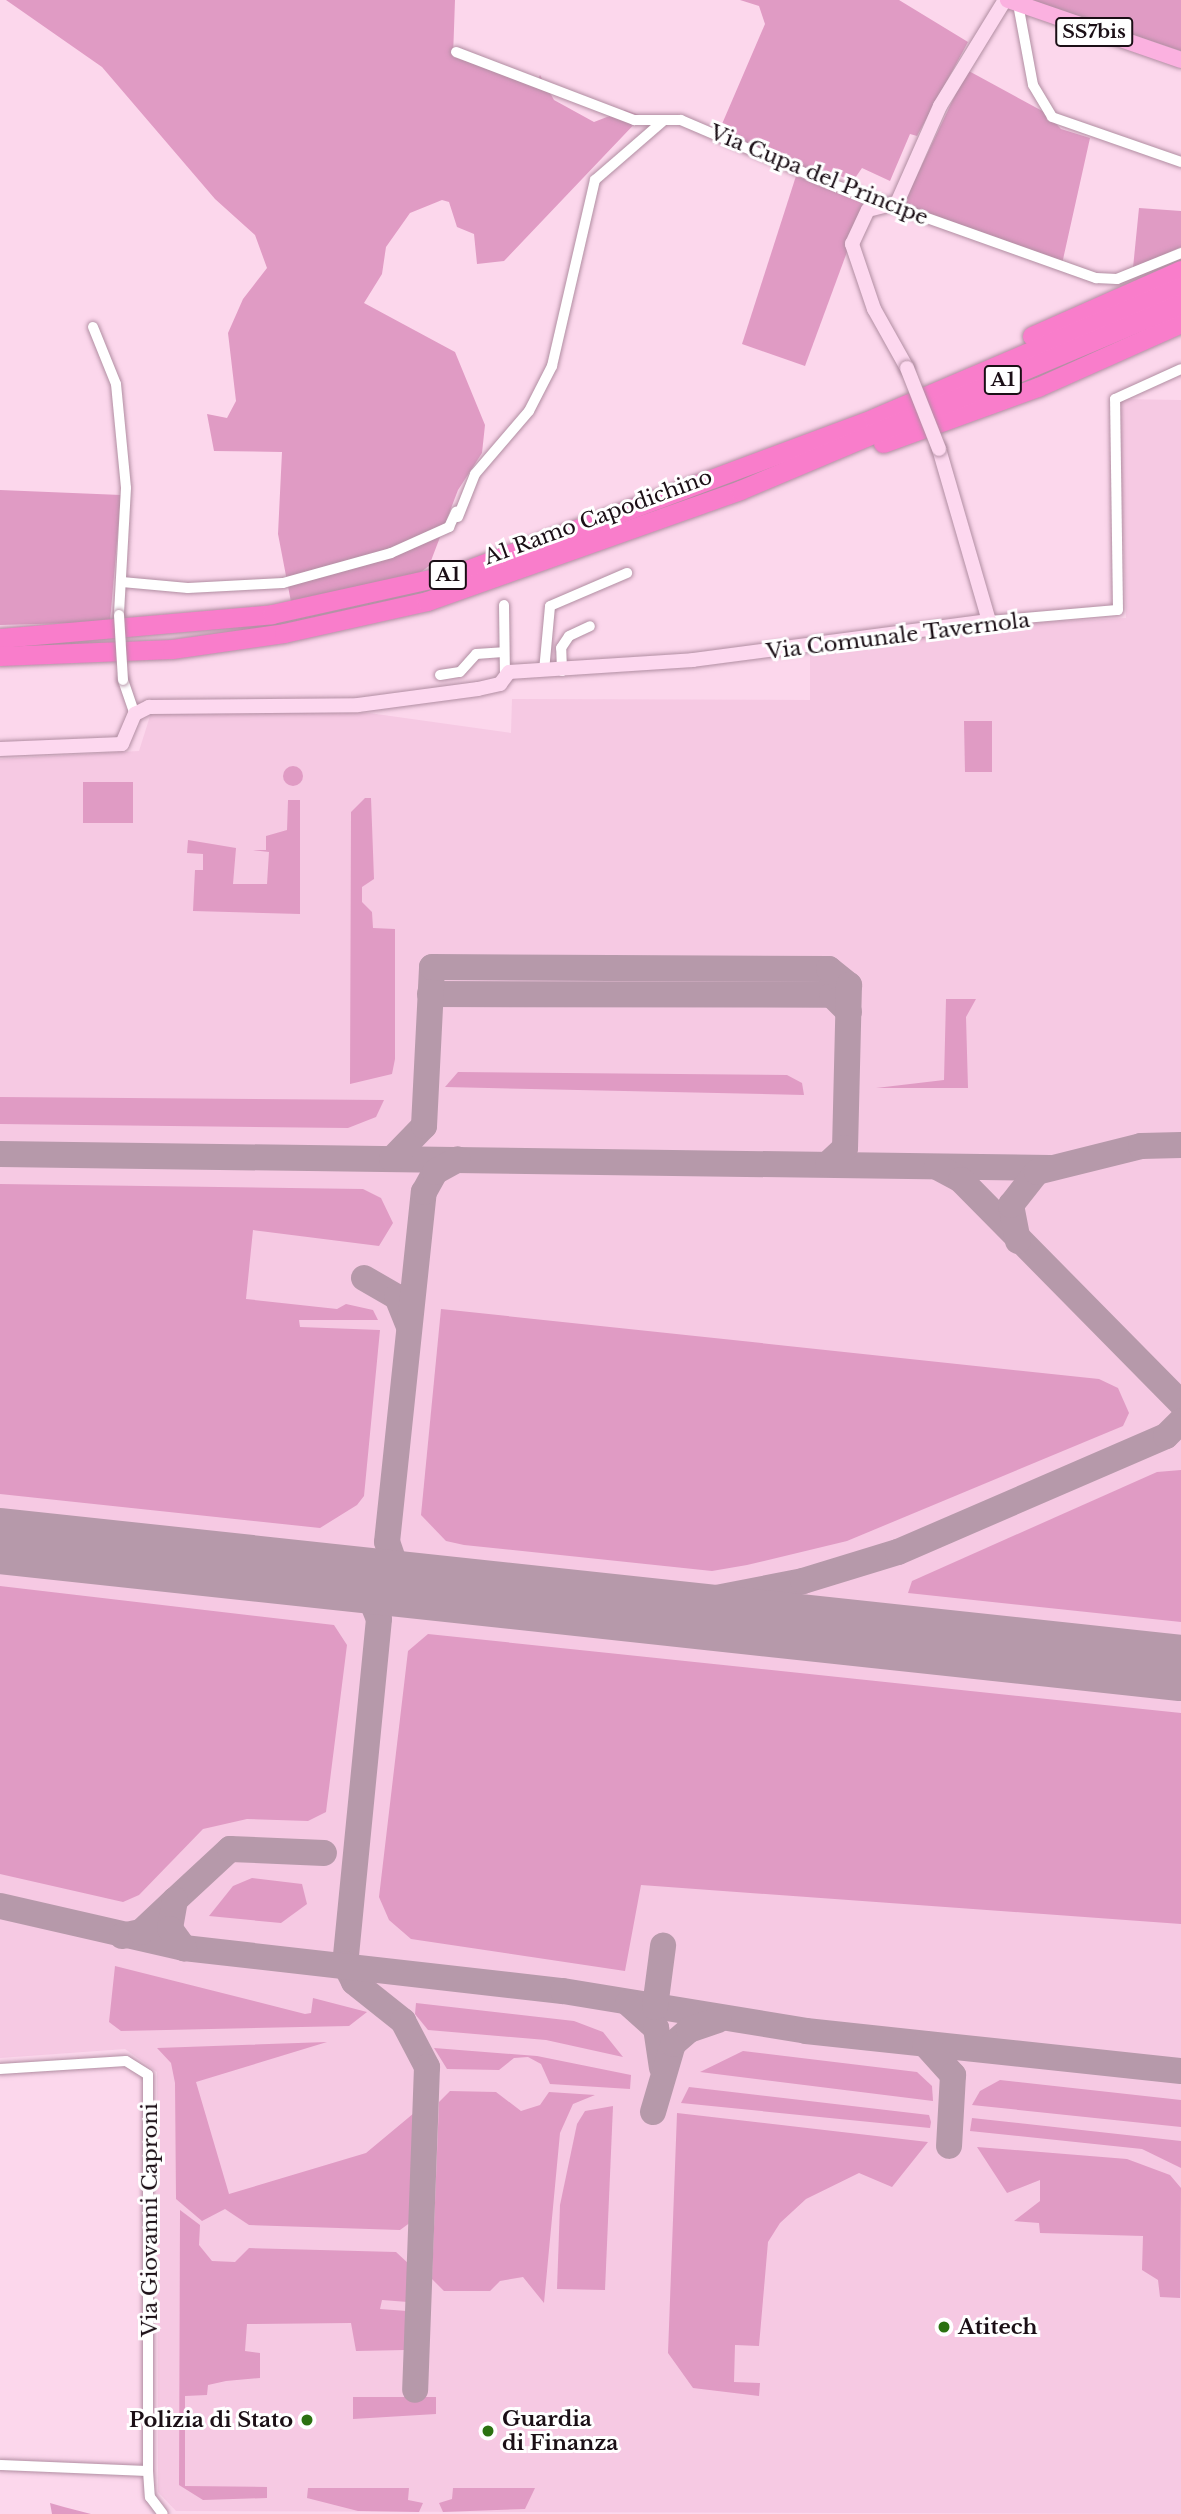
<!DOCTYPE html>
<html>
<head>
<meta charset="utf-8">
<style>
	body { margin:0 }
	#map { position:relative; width:1181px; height:2514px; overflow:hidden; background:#fcd7ec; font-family:"Libre Baskerville",serif }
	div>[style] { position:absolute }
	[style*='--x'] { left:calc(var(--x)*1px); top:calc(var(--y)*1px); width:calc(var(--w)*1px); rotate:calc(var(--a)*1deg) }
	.built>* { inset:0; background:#f6c9e3 }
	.green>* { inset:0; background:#e09bc4 }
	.round { border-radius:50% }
	.taxiway>* { height:26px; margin:-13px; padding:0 13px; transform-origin:13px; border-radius:13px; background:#b699aa }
	.runway>* { height:66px; margin:-33px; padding:0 33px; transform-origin:33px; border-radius:33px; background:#b699aa }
	.roads { filter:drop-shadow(0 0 2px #b18ea2) drop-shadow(0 0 2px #b18ea2) }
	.street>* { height:10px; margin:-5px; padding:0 5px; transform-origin:5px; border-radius:5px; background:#fff }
	.secondary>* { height:14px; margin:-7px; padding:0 7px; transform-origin:7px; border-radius:7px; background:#fdd8ef }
	.primary>* { height:16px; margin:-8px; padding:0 8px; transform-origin:8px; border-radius:8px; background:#fbb1e0 }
	.highway>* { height:19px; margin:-9.5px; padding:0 9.5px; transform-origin:9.5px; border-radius:9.5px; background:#f97dcb }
	.bridges { filter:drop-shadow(0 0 2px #b18ea2) drop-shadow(0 0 2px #b18ea2) }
	.street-bridge>* { height:10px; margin:-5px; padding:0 5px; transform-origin:5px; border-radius:5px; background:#fff }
	.secondary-bridge>* { height:14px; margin:-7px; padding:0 7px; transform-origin:7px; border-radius:7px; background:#fdd8ef }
	.dots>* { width:19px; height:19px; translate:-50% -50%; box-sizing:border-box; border:4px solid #fff; border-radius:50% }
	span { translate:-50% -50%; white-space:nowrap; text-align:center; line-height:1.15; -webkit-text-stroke:6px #fff; paint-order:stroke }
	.shield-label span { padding:2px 5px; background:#fff; border:2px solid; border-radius:5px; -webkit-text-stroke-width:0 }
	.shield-label { font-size:19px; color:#1b0f16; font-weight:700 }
	.street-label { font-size:21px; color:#1b0f16 }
	.poi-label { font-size:21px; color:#1b0f16; font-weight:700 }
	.left { translate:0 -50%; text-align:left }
	.right { translate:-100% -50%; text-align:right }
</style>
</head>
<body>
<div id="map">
	<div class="built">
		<i style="clip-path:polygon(1119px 399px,1181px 400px,1181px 2514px,176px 2511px,158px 2492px,157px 2072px,125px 2049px,0 2058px,0 759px,139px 751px,151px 713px,369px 713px,511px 733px,512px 699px,810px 700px,810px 651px,976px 625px,1126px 618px)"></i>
	</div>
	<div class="green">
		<i style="clip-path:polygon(6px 0,455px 0,453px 57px,536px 83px,540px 75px,554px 100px,594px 122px,625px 110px,642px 116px,504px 261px,477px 264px,474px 234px,457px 227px,449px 202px,442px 200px,410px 213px,386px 247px,382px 274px,364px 303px,455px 352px,485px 425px,482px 453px,458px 490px,429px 566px,417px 575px,291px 602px,278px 534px,282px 452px,214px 451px,207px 414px,227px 418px,236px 401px,228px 333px,243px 299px,267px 268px,255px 235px,215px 199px,102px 67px)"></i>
		<i style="clip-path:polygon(740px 0,899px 0,968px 42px,917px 136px,910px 134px,890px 181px,862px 168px,853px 181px,830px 172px,826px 179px,719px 131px,765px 24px,759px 6px)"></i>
		<i style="clip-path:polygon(1029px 0,1181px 0,1181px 51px,1041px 4px)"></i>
		<i style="clip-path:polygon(967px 70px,1046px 113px,1061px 129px,1090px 138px,1062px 264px,902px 207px)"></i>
		<i style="clip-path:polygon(796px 176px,865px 203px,805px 366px,742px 344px)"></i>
		<i style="clip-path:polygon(1139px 208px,1181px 211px,1181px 247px,1133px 268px)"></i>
		<i style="clip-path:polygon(0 490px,121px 495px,110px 622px,0 625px)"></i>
		<i style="clip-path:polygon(964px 721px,992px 721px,992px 772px,965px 772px)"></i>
		<i class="round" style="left:283px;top:766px;width:20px;height:20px"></i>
		<i style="clip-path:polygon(83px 782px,133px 782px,133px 823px,83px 823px)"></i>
		<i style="clip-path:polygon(365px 798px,371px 798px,374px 879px,362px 887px,362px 902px,372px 912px,373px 928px,395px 929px,395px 1059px,392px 1074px,350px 1084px,351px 812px)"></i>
		<i style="clip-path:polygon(288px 800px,300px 800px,300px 914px,193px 911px,195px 870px,203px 870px,203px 854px,187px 853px,188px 840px,236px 848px,233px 884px,267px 884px,269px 852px,253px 850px,266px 850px,266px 836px,287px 830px)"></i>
		<i style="clip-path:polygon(946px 999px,976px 999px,966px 1017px,968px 1088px,876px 1088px,944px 1080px)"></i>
		<i style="clip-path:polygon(458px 1072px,787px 1075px,802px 1083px,804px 1095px,445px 1087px)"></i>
		<i style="clip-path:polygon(0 1097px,384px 1100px,376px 1117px,348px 1128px,0 1124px)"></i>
		<i style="clip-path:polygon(0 1184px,363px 1189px,381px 1198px,393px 1223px,379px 1246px,253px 1230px,246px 1299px,337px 1309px,346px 1304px,373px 1310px,378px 1320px,299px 1320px,300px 1327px,380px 1330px,364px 1496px,357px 1505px,320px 1528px,0 1494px)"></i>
		<i style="clip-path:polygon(441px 1309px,1099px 1379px,1118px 1388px,1129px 1413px,1123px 1426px,847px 1541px,747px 1565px,712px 1571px,464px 1545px,446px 1541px,421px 1515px)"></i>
		<i style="clip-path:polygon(1181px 1470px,1181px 1622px,908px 1593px,912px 1581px,1157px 1472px)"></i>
		<i style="clip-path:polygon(0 1586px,334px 1625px,347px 1645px,326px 1812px,308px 1821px,247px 1819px,203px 1829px,139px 1895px,123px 1902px,0 1874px)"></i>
		<i style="clip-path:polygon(428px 1634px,1181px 1713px,1181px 1924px,641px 1885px,625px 1971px,411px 1939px,389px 1920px,379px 1897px,408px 1651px)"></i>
		<i style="clip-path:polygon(252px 1878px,302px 1884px,307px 1904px,281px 1923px,209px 1916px,233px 1886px)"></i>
		<i style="clip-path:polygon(115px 1966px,305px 2014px,311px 2013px,313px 1998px,367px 2012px,349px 2026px,121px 2031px,109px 2022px)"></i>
		<i style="clip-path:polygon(416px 2003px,574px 2021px,603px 2032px,623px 2057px,546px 2040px,428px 2030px,415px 2014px)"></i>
		<i style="clip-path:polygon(327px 2042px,196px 2082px,229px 2194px,366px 2153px,414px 2113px,411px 2222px,400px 2230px,249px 2225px,225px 2209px,202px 2221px,176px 2199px,175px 2083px,171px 2063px,157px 2048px)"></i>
		<i style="clip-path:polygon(434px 2048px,537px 2056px,631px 2075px,630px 2089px,550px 2084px,541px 2064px,528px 2057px,514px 2058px,499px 2070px,447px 2069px)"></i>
		<i style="clip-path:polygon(743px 2051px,917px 2072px,932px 2086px,933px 2101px,700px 2072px)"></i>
		<i style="clip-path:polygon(1000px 2080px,1181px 2100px,1181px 2127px,972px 2105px,980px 2091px)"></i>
		<i style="clip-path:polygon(689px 2087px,929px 2115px,931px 2122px,930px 2128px,681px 2103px)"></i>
		<i style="clip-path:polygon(450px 2091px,496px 2092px,521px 2111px,540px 2105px,549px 2092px,595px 2095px,573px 2104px,560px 2133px,544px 2303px,523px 2277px,500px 2281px,490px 2291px,444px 2291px,432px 2279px,439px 2102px)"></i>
		<i style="clip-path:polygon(613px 2106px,605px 2290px,557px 2289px,560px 2205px,577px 2124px,585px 2111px)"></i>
		<i style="clip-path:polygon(677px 2113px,928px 2142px,892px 2187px,859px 2173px,806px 2199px,780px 2223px,768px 2242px,759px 2346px,735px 2345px,734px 2382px,760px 2383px,759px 2396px,693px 2388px,668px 2353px)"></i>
		<i style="clip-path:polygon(972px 2118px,1181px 2141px,1181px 2168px,1142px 2149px,970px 2131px)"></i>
		<i style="clip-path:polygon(977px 2147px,1127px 2159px,1170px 2175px,1181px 2188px,1180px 2298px,1160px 2297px,1158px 2280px,1142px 2270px,1143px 2236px,1040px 2233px,1039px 2223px,1014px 2221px,1040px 2201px,1040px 2180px,1007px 2193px)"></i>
		<i style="clip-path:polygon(180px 2210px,200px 2225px,199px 2245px,212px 2261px,235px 2262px,249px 2248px,396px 2252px,409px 2264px,408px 2302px,382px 2300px,380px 2309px,407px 2311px,405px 2350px,356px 2351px,351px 2323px,247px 2324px,245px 2351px,260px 2353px,260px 2378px,226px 2381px,208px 2385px,207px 2395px,185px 2396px,185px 2486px,267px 2487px,267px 2498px,203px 2500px,179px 2485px)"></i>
		<i style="clip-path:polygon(353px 2397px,436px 2397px,436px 2414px,353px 2419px)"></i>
		<i style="clip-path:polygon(308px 2488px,409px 2488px,408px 2500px,423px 2503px,419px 2512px,358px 2511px,307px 2498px)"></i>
		<i style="clip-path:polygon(453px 2488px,535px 2488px,525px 2509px,443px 2512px,439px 2503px,452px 2499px)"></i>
		<i style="clip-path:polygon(50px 2503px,64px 2507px,91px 2514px,52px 2514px)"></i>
	</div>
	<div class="taxiway">
		<i style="--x:430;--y:994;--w:402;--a:0.1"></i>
		<i style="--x:832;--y:995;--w:24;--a:45"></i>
		<i style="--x:0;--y:1154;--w:1050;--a:0.76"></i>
		<i style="--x:392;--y:1159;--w:46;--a:-45.9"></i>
		<i style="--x:424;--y:1126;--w:159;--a:-87.1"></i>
		<i style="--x:432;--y:967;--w:397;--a:0.3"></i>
		<i style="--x:829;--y:969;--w:26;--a:39"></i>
		<i style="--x:849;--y:985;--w:163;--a:91.4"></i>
		<i style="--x:845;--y:1148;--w:23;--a:137"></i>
		<i style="--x:937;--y:1167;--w:27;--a:28"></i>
		<i style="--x:961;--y:1180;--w:313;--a:45.4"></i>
		<i style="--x:1018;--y:1241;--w:37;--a:-101"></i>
		<i style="--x:1011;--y:1205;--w:42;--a:-51.8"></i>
		<i style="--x:1037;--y:1172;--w:107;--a:-14"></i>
		<i style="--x:1141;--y:1146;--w:40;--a:-1.4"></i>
		<i style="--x:364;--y:1278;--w:38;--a:30"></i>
		<i style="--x:397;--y:1297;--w:32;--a:68"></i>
		<i style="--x:344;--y:1578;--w:28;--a:30"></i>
		<i style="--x:368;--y:1592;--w:29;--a:68"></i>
		<i style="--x:379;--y:1619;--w:347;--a:95.6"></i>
		<i style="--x:345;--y:1964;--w:20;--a:63"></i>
		<i style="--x:354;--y:1982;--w:63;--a:38.5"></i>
		<i style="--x:403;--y:2021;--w:52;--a:62.4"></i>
		<i style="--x:427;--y:2067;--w:323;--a:92.1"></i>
		<i style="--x:423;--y:1587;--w:36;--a:-142"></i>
		<i style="--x:395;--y:1565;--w:24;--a:-109"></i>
		<i style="--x:387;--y:1542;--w:352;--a:-84"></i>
		<i style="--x:424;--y:1192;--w:23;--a:-61"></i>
		<i style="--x:435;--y:1172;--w:26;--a:-29"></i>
		<i style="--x:649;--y:1611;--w:157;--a:-11"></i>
		<i style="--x:803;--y:1581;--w:99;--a:-17"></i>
		<i style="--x:898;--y:1552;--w:292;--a:-23.4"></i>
		<i style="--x:1166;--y:1436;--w:21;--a:-45"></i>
		<i style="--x:175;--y:1900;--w:75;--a:-42.8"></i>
		<i style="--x:230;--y:1849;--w:94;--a:2.4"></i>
		<i style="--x:0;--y:1906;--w:189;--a:12.9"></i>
		<i style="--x:184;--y:1948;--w:381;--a:6.5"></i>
		<i style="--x:563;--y:1991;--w:246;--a:9.3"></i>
		<i style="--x:806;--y:2031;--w:377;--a:6.1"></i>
		<i style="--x:122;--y:1936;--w:19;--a:-12"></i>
		<i style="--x:141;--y:1932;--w:47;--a:-43.3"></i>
		<i style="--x:175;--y:1900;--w:29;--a:100"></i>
		<i style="--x:170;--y:1929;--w:24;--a:54"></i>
		<i style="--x:628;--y:2003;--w:38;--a:42"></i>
		<i style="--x:656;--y:2028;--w:40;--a:81.5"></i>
		<i style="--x:655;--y:2007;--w:62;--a:-82.5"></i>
		<i style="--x:925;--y:2044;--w:42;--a:47.9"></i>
		<i style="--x:953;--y:2075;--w:71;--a:93.2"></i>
		<i style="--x:653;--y:2112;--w:71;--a:-73.6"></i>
		<i style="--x:673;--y:2044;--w:21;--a:-41"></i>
		<i style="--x:689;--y:2030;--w:31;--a:-19"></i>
	</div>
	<div class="runway">
		<i style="--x:0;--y:1541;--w:1188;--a:6.14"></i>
	</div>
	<div class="roads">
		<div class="street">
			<i style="--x:1018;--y:4;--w:82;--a:79.5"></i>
			<i style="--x:1033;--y:85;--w:37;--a:59"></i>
			<i style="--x:1052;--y:117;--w:137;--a:19.2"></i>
			<i style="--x:456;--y:52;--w:191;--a:20.9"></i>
			<i style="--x:634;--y:120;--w:47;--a:0"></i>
			<i style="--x:681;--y:120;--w:158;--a:23.2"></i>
			<i style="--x:826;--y:182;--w:287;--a:19.6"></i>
			<i style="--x:1096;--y:278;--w:21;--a:3"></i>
			<i style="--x:1117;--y:279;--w:69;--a:-22.1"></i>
			<i style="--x:93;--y:327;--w:61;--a:68"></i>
			<i style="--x:116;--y:384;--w:104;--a:84.5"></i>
			<i style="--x:126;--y:488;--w:127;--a:93.2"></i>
			<i style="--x:458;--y:517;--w:46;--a:-68.4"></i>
			<i style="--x:475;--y:474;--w:83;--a:-49.4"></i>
			<i style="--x:529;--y:411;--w:51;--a:-62.9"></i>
			<i style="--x:552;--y:366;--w:191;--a:-77"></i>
			<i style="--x:595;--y:180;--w:89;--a:-40.9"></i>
			<i style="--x:122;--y:582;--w:66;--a:5.2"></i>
			<i style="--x:188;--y:588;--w:95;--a:-3"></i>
			<i style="--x:283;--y:583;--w:112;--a:-15.5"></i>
			<i style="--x:391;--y:553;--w:64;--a:-24.1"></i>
			<i style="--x:449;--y:527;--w:17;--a:-65"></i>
			<i style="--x:504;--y:605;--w:71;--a:89.2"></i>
			<i style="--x:989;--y:621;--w:129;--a:-4.9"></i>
			<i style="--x:1118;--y:610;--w:211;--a:-90.8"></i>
			<i style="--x:1115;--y:399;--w:72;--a:-24.4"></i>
			<i style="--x:544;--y:671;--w:65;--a:-84.7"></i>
			<i style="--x:550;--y:606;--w:84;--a:-23.2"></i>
			<i style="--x:562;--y:671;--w:23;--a:-92"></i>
			<i style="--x:561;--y:648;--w:14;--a:-56"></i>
			<i style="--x:569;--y:636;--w:23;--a:-25"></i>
			<i style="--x:440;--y:675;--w:20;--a:-9"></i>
			<i style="--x:460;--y:672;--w:24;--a:-48"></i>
			<i style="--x:476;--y:654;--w:27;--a:-4"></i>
			<i style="--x:123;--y:680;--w:36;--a:71"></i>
			<i style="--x:0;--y:2069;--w:126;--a:-3.6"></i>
			<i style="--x:126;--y:2061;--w:26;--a:32"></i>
			<i style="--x:148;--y:2075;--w:396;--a:90"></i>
			<i style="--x:148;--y:2471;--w:26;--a:86"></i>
			<i style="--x:150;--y:2497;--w:21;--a:53"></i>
			<i style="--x:0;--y:2465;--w:148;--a:2.3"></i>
		</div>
		<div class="secondary">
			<i style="--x:907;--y:368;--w:68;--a:-119.2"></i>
			<i style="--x:874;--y:309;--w:69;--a:-108.7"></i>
			<i style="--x:852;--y:244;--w:38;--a:-65"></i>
			<i style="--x:868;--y:210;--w:30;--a:-14"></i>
			<i style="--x:897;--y:203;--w:106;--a:-66.1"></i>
			<i style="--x:940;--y:106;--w:124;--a:-58.5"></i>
			<i style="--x:0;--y:749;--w:122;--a:-2.3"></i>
			<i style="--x:122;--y:744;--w:33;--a:-67"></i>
			<i style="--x:135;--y:714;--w:16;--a:-27"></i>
			<i style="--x:149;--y:707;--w:209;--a:-0.5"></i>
			<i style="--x:358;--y:705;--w:121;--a:-7.6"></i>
			<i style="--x:478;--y:689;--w:23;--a:-13"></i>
			<i style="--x:500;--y:684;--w:15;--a:-53"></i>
			<i style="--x:509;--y:672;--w:184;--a:-3.7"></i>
			<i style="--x:693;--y:660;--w:299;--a:-7.5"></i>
			<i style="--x:989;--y:621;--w:179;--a:-106.2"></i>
		</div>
		<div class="primary">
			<i style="--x:1008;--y:0;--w:183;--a:19.1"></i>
		</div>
		<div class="highway">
			<i style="--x:1032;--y:336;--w:163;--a:-23.9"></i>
			<i style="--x:883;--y:443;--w:165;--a:-19.9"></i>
			<i style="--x:1038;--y:387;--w:157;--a:-24.1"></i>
			<i style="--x:0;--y:638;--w:273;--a:-5"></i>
			<i style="--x:272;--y:614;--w:194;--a:-12.5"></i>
			<i style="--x:461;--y:572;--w:441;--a:-20.4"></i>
			<i style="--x:874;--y:418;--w:334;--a:-23.1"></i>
			<i style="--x:0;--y:656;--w:172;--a:-2.3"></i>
			<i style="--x:172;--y:649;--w:113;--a:-8.1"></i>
			<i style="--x:284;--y:633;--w:147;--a:-12.6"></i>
			<i style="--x:427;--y:601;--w:332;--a:-19.5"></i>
			<i style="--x:740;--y:490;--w:479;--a:-22.9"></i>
		</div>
	</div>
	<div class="bridges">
		<div class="street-bridge">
			<i style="--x:119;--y:615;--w:65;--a:86.5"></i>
		</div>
		<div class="secondary-bridge">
			<i style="--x:907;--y:368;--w:87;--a:68.4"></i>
		</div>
	</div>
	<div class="dots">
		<i style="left:944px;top:2327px;background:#2b7111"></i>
		<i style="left:307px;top:2420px;background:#2b7111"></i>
		<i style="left:488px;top:2431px;background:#2b7111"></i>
	</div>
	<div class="shield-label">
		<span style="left:1094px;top:32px">SS7bis</span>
		<span style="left:1003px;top:380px">A1</span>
		<span style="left:448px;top:575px">A1</span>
	</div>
	<div class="street-label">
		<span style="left:819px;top:175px;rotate:22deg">Via Cupa del Principe</span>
		<span style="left:598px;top:517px;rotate:-20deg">A1 Ramo Capodichino</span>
		<span style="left:898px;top:636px;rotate:-7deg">Via Comunale Tavernola</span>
		<span style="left:150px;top:2220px;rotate:-90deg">Via Giovanni Caproni</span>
	</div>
	<div class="poi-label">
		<span class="left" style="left:958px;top:2327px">Atitech</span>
		<span class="left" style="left:502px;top:2431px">Guardia<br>di Finanza</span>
		<span class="right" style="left:293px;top:2420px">Polizia di Stato</span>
	</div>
</div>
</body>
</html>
